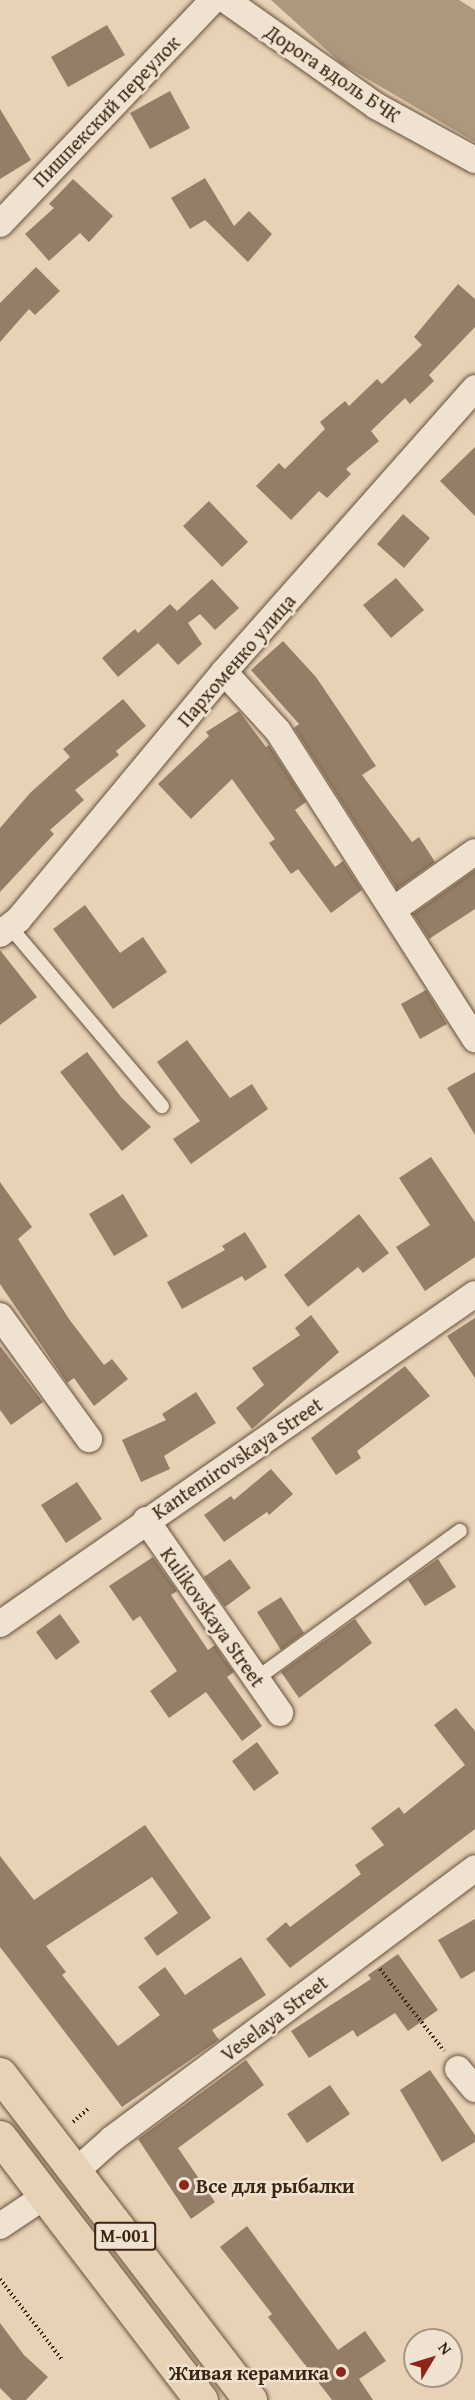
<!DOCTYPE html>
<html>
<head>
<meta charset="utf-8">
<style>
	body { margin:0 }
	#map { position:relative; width:475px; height:2400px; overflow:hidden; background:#e7d2b6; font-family:"Gentium Book Plus",serif }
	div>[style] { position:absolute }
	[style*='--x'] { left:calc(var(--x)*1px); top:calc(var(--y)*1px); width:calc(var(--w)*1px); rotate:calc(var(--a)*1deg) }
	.water>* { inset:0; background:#ad977e }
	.building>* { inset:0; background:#947e67 }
	.path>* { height:4px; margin-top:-2px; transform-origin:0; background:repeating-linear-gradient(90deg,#3b2412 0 1.5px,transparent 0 4.5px) }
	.roads { filter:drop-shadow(0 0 2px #66503b) drop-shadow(0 0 2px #66503b) }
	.lane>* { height:14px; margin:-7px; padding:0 7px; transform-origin:7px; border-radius:7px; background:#efe2d0 }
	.street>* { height:26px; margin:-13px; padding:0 13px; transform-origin:13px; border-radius:13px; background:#efe2d0 }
	.primary>* { height:33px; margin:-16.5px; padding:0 16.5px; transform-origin:16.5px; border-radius:16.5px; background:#e7d2b6 }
	.dots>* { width:16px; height:16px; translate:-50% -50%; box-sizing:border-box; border:3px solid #efe2d0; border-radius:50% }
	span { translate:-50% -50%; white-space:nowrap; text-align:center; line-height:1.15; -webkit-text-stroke:5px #efe2d0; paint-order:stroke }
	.shield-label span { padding:2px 4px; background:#efe2d0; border:2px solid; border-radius:4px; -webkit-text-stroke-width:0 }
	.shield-label { font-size:18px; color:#3b2412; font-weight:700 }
	.street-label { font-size:20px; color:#3b2412 }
	.poi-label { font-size:20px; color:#3b2412; font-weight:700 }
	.left { translate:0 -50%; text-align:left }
	.right { translate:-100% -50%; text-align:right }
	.north { position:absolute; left:403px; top:2328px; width:60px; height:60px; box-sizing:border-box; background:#efe2d0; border:2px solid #a79684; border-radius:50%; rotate:52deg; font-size:16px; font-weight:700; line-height:24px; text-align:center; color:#3b2412 }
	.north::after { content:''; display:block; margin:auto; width:21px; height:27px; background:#8f2418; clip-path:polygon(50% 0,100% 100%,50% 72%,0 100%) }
</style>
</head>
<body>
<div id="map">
	<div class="water">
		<i style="clip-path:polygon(271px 0,459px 0,475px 10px,475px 142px,342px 64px)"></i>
	</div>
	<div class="building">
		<i style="clip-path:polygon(107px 25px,125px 55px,68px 87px,51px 57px)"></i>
		<i style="clip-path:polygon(170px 91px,190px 128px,150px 149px,130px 113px)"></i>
		<i style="clip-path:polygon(0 109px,31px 160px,0 179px)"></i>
		<i style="clip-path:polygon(205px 178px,234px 226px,249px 211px,272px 234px,248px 262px,205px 220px,190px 229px,171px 198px)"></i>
		<i style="clip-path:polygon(73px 179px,113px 216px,89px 242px,80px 233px,49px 261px,25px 234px,54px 208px,49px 204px)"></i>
		<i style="clip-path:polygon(36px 267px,60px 291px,35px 315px,29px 309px,0 342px,0 303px)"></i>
		<i style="clip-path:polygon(458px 284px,475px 299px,475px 327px,429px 375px,434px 381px,410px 404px,405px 398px,371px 431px,379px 441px,346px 469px,351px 474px,327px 498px,319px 491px,291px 520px,256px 486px,279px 463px,285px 469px,325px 429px,320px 422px,345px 401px,349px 406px,377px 379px,382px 384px,422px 345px,414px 337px)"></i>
		<i style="clip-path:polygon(475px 447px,475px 516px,440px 481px)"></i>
		<i style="clip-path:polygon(209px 501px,248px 542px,222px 567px,183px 526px)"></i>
		<i style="clip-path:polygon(403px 514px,430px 538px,404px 568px,377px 544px)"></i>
		<i style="clip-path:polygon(396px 578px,424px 610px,391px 638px,363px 605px)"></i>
		<i style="clip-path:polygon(212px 579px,239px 608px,215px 630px,200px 614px,188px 623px,202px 644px,178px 665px,158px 643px,118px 677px,102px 658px,135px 629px,138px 633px,170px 604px,177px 611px)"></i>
		<i style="clip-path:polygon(283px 641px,316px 677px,376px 766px,362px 775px,412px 842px,419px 837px,435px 862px,397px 889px,294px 728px,299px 724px,251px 670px)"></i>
		<i style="clip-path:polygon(123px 699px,146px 726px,116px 751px,119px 755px,75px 790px,84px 800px,50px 830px,54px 834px,0 892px,0 828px,30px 793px,70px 757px,63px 749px)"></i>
		<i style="clip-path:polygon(239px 711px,266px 747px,269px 745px,306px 802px,295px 810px,335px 867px,343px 861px,362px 890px,331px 913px,298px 869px,291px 874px,269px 843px,275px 839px,232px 779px,191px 819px,158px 784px,209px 736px,206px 732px)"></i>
		<i style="clip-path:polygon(475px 870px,475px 909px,429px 939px,413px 914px)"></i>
		<i style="clip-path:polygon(85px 905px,120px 953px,143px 937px,167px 972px,113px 1009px,53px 929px)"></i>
		<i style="clip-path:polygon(0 950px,37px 997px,0 1025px)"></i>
		<i style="clip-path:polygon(426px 990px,447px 1024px,420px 1039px,401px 1004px)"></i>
		<i style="clip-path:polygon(187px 1040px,230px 1098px,252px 1084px,268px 1109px,191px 1164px,173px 1139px,200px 1121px,157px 1062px)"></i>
		<i style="clip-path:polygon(87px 1052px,121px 1097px,151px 1127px,122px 1151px,60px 1072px)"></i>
		<i style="clip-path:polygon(475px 1072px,475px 1135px,447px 1088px)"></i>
		<i style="clip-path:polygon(431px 1157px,475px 1222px,475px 1257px,425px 1291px,396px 1247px,430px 1225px,399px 1178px)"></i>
		<i style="clip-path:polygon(0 1182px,32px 1227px,18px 1239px,69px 1319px,104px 1365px,112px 1359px,128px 1379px,94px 1406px,74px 1378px,67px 1383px,0 1284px)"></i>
		<i style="clip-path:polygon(123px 1194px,148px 1236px,114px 1256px,89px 1214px)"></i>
		<i style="clip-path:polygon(359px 1214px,389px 1253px,363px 1273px,358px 1267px,308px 1307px,284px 1275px)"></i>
		<i style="clip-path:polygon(245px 1232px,267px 1267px,245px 1281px,242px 1276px,182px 1309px,167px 1282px,225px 1250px,222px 1246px)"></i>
		<i style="clip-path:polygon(311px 1315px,339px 1352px,252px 1429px,236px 1408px,264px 1385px,252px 1368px,300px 1335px,295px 1328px)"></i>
		<i style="clip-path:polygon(475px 1318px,475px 1378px,447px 1336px)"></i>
		<i style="clip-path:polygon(0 1346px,43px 1402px,11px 1425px,0 1410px)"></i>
		<i style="clip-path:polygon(405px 1366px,430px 1396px,357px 1451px,361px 1458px,336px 1475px,311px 1438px)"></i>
		<i style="clip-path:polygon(196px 1392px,216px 1423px,164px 1456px,170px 1469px,141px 1482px,122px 1440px,166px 1420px,162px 1414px)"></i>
		<i style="clip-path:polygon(271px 1469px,293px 1494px,269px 1515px,267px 1512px,224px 1542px,204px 1515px,231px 1496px,234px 1500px)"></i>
		<i style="clip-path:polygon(77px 1482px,102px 1519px,66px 1543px,41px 1505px)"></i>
		<i style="clip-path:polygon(153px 1557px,177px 1591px,171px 1595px,208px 1650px,215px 1645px,224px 1659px,234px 1672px,227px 1677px,262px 1726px,242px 1741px,206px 1692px,169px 1718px,150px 1691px,177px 1671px,140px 1616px,133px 1621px,109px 1586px)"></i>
		<i style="clip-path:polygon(230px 1559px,251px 1588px,225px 1607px,204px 1577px)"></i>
		<i style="clip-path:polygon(438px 1559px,456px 1587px,425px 1606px,408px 1580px)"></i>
		<i style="clip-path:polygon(281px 1597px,304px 1633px,281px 1650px,257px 1612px)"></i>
		<i style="clip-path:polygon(60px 1614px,80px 1642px,56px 1660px,36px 1632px)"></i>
		<i style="clip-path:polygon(355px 1619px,372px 1643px,299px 1698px,281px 1672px)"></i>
		<i style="clip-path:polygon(456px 1708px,475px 1731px,475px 1829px,290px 1968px,266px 1939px,286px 1922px,290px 1927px,361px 1874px,355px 1865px,384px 1845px,371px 1828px,399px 1807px,404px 1814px,465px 1765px,434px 1725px)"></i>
		<i style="clip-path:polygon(257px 1742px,279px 1773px,254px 1791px,232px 1761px)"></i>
		<i style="clip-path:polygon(145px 1825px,211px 1918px,157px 1956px,144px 1938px,178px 1913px,152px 1877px,46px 1946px,66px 1972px,62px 1975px,118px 2046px,160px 2015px,138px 1987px,165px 1967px,185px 1995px,241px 1957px,266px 1995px,212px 2030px,219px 2040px,122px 2107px,0 1947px,0 1856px,34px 1900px)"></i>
		<i style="clip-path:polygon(475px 1919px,475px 1971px,461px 1979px,438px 1940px)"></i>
		<i style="clip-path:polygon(398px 1954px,438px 2010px,408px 2031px,395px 2013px,357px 2037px,353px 2030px,309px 2058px,291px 2031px,371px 1979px,368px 1975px)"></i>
		<i style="clip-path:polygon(246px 2060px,264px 2085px,178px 2148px,215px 2202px,191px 2219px,138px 2139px)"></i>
		<i style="clip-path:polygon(430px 2070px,475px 2135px,475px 2142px,442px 2162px,400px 2090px)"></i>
		<i style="clip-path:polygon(330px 2085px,350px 2114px,307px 2143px,287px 2114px)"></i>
		<i style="clip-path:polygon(247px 2226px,338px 2350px,365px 2331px,386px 2361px,359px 2379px,373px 2400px,332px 2400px,268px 2317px,272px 2314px,220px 2247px)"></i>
		<i style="clip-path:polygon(0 2323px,24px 2355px,48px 2377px,26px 2400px,12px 2400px,0 2388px)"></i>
	</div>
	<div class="path">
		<i style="--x:380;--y:1969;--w:104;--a:52"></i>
		<i style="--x:73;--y:2122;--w:21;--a:-41"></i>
		<i style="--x:0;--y:2279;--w:103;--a:52.5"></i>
	</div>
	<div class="roads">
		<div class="lane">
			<i style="--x:10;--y:927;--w:235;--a:49.7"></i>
			<i style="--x:256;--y:1679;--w:252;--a:-36"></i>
		</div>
		<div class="street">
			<i style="--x:226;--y:0;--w:184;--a:35.2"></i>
			<i style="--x:376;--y:106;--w:113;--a:28.6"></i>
			<i style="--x:0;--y:224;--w:309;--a:-46.4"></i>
			<i style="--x:224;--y:672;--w:80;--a:47.5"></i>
			<i style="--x:278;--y:731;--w:366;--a:57.4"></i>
			<i style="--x:393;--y:910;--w:100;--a:-35.3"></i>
			<i style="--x:0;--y:934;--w:23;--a:-38"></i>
			<i style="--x:18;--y:920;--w:322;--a:-50.3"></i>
			<i style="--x:224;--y:672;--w:379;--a:-48.5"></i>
			<i style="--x:0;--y:1316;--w:152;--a:54.1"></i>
			<i style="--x:146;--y:1520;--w:235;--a:55.2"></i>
			<i style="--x:0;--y:1624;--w:578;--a:-34.79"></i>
			<i style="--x:458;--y:2069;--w:26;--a:50"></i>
			<i style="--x:76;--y:2171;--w:48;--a:-41.6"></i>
			<i style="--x:112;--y:2139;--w:453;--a:-36.7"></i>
			<i style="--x:0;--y:2226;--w:54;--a:-33.7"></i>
		</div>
		<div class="primary">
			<i style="--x:0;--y:2074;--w:411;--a:52.5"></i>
			<i style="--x:0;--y:2137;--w:331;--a:52.6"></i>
		</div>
	</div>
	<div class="dots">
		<i style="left:184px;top:2185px;background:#8f2418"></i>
		<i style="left:341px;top:2372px;background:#8f2418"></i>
	</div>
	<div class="shield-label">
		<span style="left:125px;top:2236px">М-001</span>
	</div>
	<div class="street-label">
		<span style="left:333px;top:73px;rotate:34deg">Дорога вдоль БЧК</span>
		<span style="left:106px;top:111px;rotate:-46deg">Пишпекский переулок</span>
		<span style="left:236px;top:660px;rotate:-49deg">Пархоменко улица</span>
		<span style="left:237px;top:1458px;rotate:-34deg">Kantemirovskaya Street</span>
		<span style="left:213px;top:1617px;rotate:55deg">Kulikovskaya Street</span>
		<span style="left:274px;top:2018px;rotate:-37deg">Veselaya Street</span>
	</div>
	<div class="poi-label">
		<span class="left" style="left:196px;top:2185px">Все для рыбалки</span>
		<span class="right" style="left:329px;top:2372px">Живая керамика</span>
	</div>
	<div class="north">N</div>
</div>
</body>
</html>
